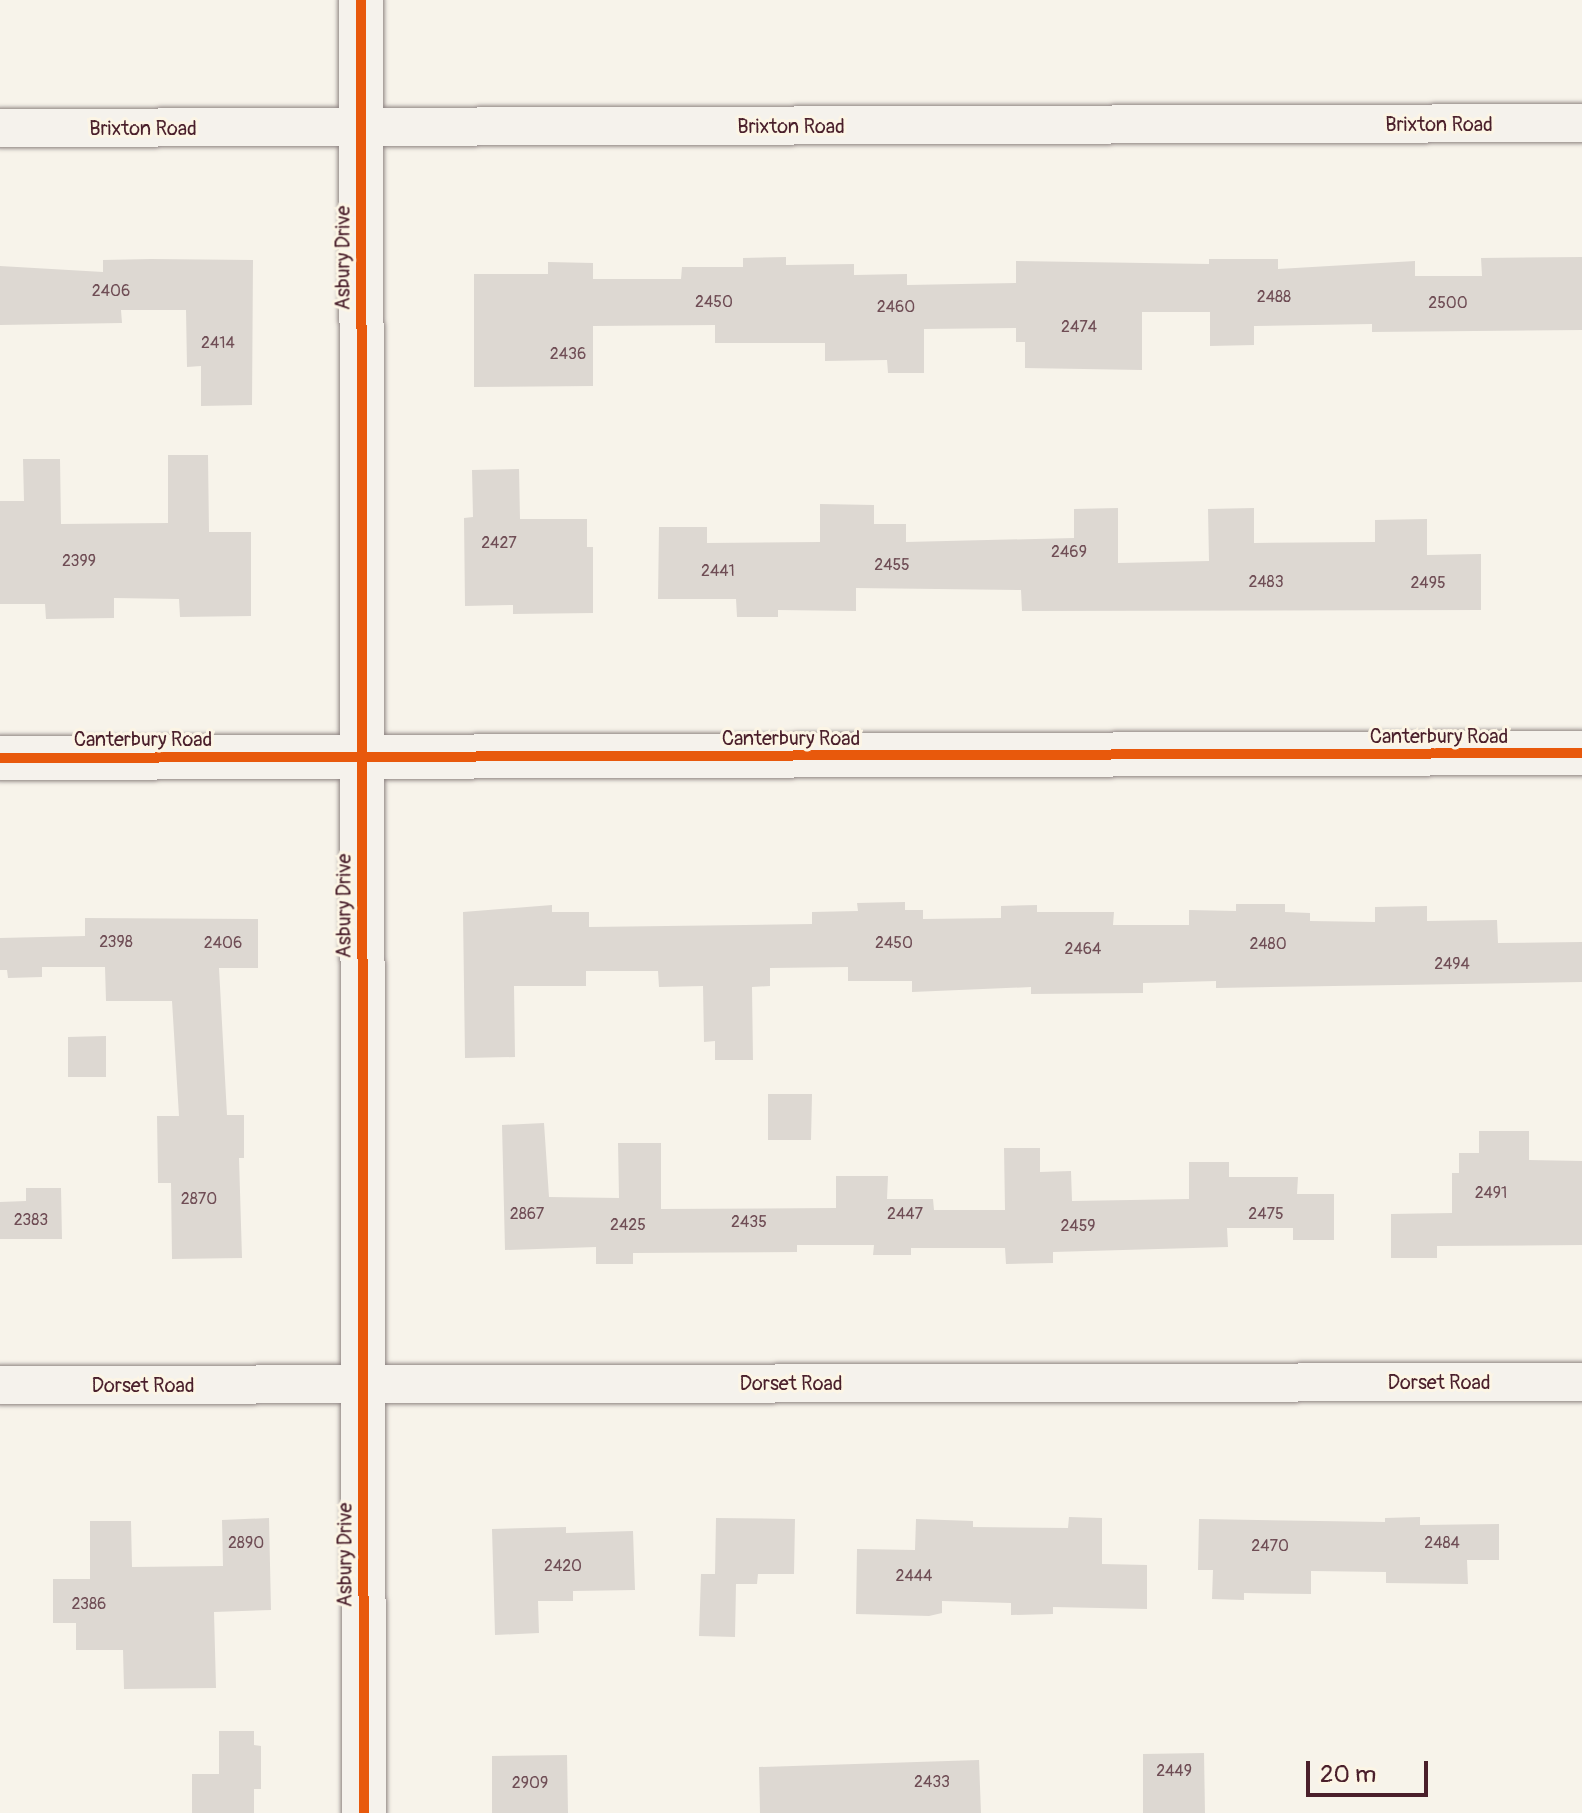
<!DOCTYPE html>
<html>
<head>
<meta charset="utf-8">
<style>
	body { margin:0 }
	#map { position:relative; width:1582px; height:1813px; overflow:hidden; background:#f7f3ea; font-family:Pangolin,sans-serif }
	div>[style] { position:absolute }
	[style*='--x'] { left:calc(var(--x)*1px); top:calc(var(--y)*1px); width:calc(var(--w)*1px); rotate:calc(var(--a)*1deg) }
	.building>* { inset:0; background:#ddd8d2 }
	.roads { filter:drop-shadow(0 0 2px #908684) drop-shadow(0 0 2px #908684) }
	.minor>* { height:38px; margin:-19px; padding:0 19px; transform-origin:19px; border-radius:19px; background:#f5f2ec }
	.tertiary>* { height:44px; margin:-22px; padding:0 22px; transform-origin:22px; border-radius:22px; background:#f5f2ec }
	.cycleway>* { height:10px; margin:-5px; padding:0 5px; transform-origin:5px; border-radius:5px; background:#e8590c }
	span { translate:-50% -50%; white-space:nowrap; text-align:center; line-height:1.15; -webkit-text-stroke:6px #fcf5e5; paint-order:stroke }
	.number-label { font-size:16px; color:#6f4d55 }
	.number-label span { -webkit-text-stroke-width:0 }
	.street-label { font-size:20px; color:#4a1f2b }
	.scale { position:absolute; left:1306px; top:1761px; width:122px; height:36px; box-sizing:border-box; border:4px solid #4a1f2b; border-top:0; padding-left:10px; font-size:24px; line-height:28px; white-space:nowrap; color:#4a1f2b; -webkit-text-stroke:6px #fcf5e5; paint-order:stroke }
</style>
</head>
<body>
<div id="map">
	<div class="building">
		<i style="clip-path:polygon(786px 257px,786px 265px,854px 264px,854px 275px,907px 274px,907px 285px,1016px 283px,1016px 261px,1209px 264px,1209px 259px,1278px 259px,1278px 269px,1415px 261px,1415px 276px,1482px 276px,1481px 258px,1582px 257px,1582px 330px,1372px 332px,1372px 324px,1254px 326px,1254px 345px,1210px 346px,1210px 312px,1142px 312px,1142px 370px,1025px 368px,1025px 342px,1016px 342px,1016px 328px,924px 329px,924px 373px,888px 373px,887px 360px,825px 361px,825px 343px,715px 343px,715px 325px,593px 326px,593px 386px,474px 387px,474px 274px,548px 274px,548px 262px,593px 263px,593px 279px,681px 279px,682px 267px,743px 267px,743px 258px)"></i>
		<i style="clip-path:polygon(151px 259px,253px 260px,252px 405px,201px 406px,201px 366px,187px 367px,186px 310px,121px 310px,122px 323px,0 325px,0 266px,103px 272px,103px 260px)"></i>
		<i style="clip-path:polygon(168px 455px,208px 455px,209px 532px,251px 532px,251px 616px,180px 617px,179px 599px,114px 598px,114px 618px,46px 619px,45px 604px,0 604px,0 501px,24px 501px,23px 459px,60px 459px,61px 524px,168px 523px)"></i>
		<i style="clip-path:polygon(519px 469px,520px 519px,587px 519px,587px 547px,593px 547px,593px 613px,513px 614px,513px 605px,465px 606px,464px 518px,473px 517px,472px 470px)"></i>
		<i style="clip-path:polygon(820px 504px,874px 505px,874px 524px,906px 524px,906px 542px,1074px 538px,1074px 509px,1118px 508px,1118px 563px,1209px 561px,1208px 509px,1254px 508px,1254px 543px,1375px 542px,1375px 520px,1427px 519px,1427px 555px,1481px 554px,1481px 610px,1022px 611px,1021px 590px,856px 588px,856px 611px,778px 610px,778px 617px,737px 617px,736px 599px,658px 599px,659px 527px,707px 527px,707px 543px,820px 542px)"></i>
		<i style="clip-path:polygon(905px 902px,905px 910px,923px 910px,923px 919px,1001px 918px,1001px 906px,1037px 905px,1037px 912px,1114px 912px,1113px 925px,1189px 925px,1189px 910px,1236px 911px,1236px 904px,1285px 904px,1285px 912px,1310px 913px,1310px 921px,1375px 922px,1375px 907px,1427px 906px,1427px 921px,1497px 920px,1498px 943px,1582px 942px,1582px 982px,1216px 988px,1216px 981px,1143px 983px,1143px 993px,1031px 994px,1031px 987px,912px 992px,912px 981px,848px 981px,848px 967px,770px 968px,770px 986px,752px 987px,753px 1060px,715px 1060px,715px 1041px,704px 1042px,703px 986px,659px 987px,658px 971px,586px 971px,586px 986px,514px 986px,515px 1057px,465px 1058px,463px 912px,552px 905px,552px 912px,589px 912px,589px 927px,812px 924px,812px 912px,858px 911px,857px 903px)"></i>
		<i style="clip-path:polygon(85px 918px,258px 919px,258px 968px,219px 968px,227px 1115px,244px 1115px,244px 1158px,239px 1158px,242px 1258px,172px 1259px,171px 1183px,158px 1183px,157px 1116px,179px 1116px,172px 1001px,106px 1001px,105px 967px,42px 967px,42px 977px,8px 978px,7px 970px,0 970px,0 938px,85px 936px)"></i>
		<i style="clip-path:polygon(106px 1036px,106px 1077px,68px 1077px,68px 1037px)"></i>
		<i style="clip-path:polygon(768px 1094px,812px 1094px,811px 1140px,768px 1140px)"></i>
		<i style="clip-path:polygon(544px 1123px,549px 1197px,619px 1198px,618px 1143px,661px 1143px,661px 1209px,836px 1208px,836px 1176px,888px 1176px,887px 1199px,933px 1199px,934px 1210px,1005px 1210px,1004px 1148px,1040px 1148px,1040px 1172px,1071px 1171px,1072px 1201px,1189px 1199px,1189px 1162px,1229px 1162px,1229px 1177px,1298px 1177px,1297px 1194px,1334px 1194px,1334px 1240px,1293px 1240px,1293px 1228px,1227px 1228px,1228px 1247px,1053px 1252px,1053px 1263px,1006px 1264px,1005px 1248px,911px 1248px,911px 1255px,873px 1255px,874px 1245px,797px 1245px,797px 1252px,633px 1253px,633px 1264px,596px 1264px,596px 1247px,505px 1250px,502px 1125px)"></i>
		<i style="clip-path:polygon(1479px 1131px,1529px 1131px,1529px 1160px,1582px 1161px,1582px 1245px,1437px 1246px,1437px 1258px,1391px 1258px,1391px 1214px,1452px 1213px,1452px 1173px,1459px 1173px,1459px 1153px,1479px 1153px)"></i>
		<i style="clip-path:polygon(26px 1188px,61px 1188px,62px 1239px,0 1239px,0 1202px,26px 1201px)"></i>
		<i style="clip-path:polygon(1069px 1517px,1102px 1518px,1102px 1564px,1147px 1565px,1147px 1609px,1053px 1607px,1053px 1614px,1011px 1615px,1011px 1603px,942px 1601px,942px 1613px,929px 1616px,856px 1614px,857px 1549px,915px 1550px,916px 1519px,973px 1521px,973px 1527px,1068px 1528px)"></i>
		<i style="clip-path:polygon(1420px 1517px,1420px 1525px,1499px 1524px,1499px 1560px,1467px 1560px,1468px 1584px,1386px 1583px,1386px 1572px,1311px 1571px,1311px 1594px,1244px 1593px,1244px 1600px,1212px 1599px,1213px 1570px,1198px 1570px,1199px 1519px,1385px 1522px,1385px 1518px)"></i>
		<i style="clip-path:polygon(269px 1518px,271px 1610px,214px 1612px,216px 1688px,124px 1689px,123px 1650px,76px 1650px,76px 1623px,53px 1623px,53px 1579px,90px 1579px,90px 1521px,131px 1521px,132px 1567px,223px 1566px,222px 1520px)"></i>
		<i style="clip-path:polygon(716px 1518px,795px 1519px,794px 1574px,758px 1574px,757px 1584px,736px 1584px,735px 1637px,699px 1636px,701px 1574px,715px 1574px)"></i>
		<i style="clip-path:polygon(566px 1527px,566px 1533px,633px 1531px,635px 1590px,573px 1591px,573px 1601px,538px 1601px,539px 1633px,495px 1635px,492px 1529px)"></i>
		<i style="clip-path:polygon(219px 1731px,254px 1731px,254px 1745px,261px 1746px,261px 1789px,254px 1789px,254px 1813px,192px 1813px,192px 1774px,219px 1774px)"></i>
		<i style="clip-path:polygon(1204px 1753px,1205px 1813px,1143px 1813px,1143px 1754px)"></i>
		<i style="clip-path:polygon(567px 1755px,568px 1813px,492px 1813px,492px 1756px)"></i>
		<i style="clip-path:polygon(979px 1760px,981px 1813px,760px 1813px,759px 1767px)"></i>
	</div>
	<div class="roads">
		<div class="minor">
			<i style="--x:0;--y:128;--w:1582;--a:-0.18"></i>
			<i style="--x:0;--y:1385;--w:1582;--a:-0.11"></i>
		</div>
		<div class="tertiary">
			<i style="--x:361;--y:0;--w:1813;--a:89.91"></i>
			<i style="--x:0;--y:758;--w:1582;--a:-0.18"></i>
		</div>
	</div>
	<div class="cycleway">
		<i style="--x:361;--y:0;--w:1813;--a:89.91"></i>
		<i style="--x:0;--y:758;--w:1582;--a:-0.18"></i>
	</div>
	<div class="number-label">
		<span style="left:111px;top:291px">2406</span>
		<span style="left:1274px;top:297px">2488</span>
		<span style="left:714px;top:302px">2450</span>
		<span style="left:1448px;top:303px">2500</span>
		<span style="left:896px;top:307px">2460</span>
		<span style="left:1079px;top:327px">2474</span>
		<span style="left:218px;top:343px">2414</span>
		<span style="left:568px;top:354px">2436</span>
		<span style="left:499px;top:543px">2427</span>
		<span style="left:1069px;top:552px">2469</span>
		<span style="left:79px;top:561px">2399</span>
		<span style="left:892px;top:565px">2455</span>
		<span style="left:718px;top:571px">2441</span>
		<span style="left:1266px;top:582px">2483</span>
		<span style="left:1428px;top:583px">2495</span>
		<span style="left:116px;top:942px">2398</span>
		<span style="left:223px;top:943px">2406</span>
		<span style="left:894px;top:943px">2450</span>
		<span style="left:1268px;top:944px">2480</span>
		<span style="left:1083px;top:949px">2464</span>
		<span style="left:1452px;top:964px">2494</span>
		<span style="left:1491px;top:1193px">2491</span>
		<span style="left:199px;top:1199px">2870</span>
		<span style="left:527px;top:1214px">2867</span>
		<span style="left:905px;top:1214px">2447</span>
		<span style="left:1266px;top:1214px">2475</span>
		<span style="left:31px;top:1220px">2383</span>
		<span style="left:749px;top:1222px">2435</span>
		<span style="left:628px;top:1225px">2425</span>
		<span style="left:1078px;top:1226px">2459</span>
		<span style="left:246px;top:1543px">2890</span>
		<span style="left:1442px;top:1543px">2484</span>
		<span style="left:1270px;top:1546px">2470</span>
		<span style="left:563px;top:1566px">2420</span>
		<span style="left:914px;top:1576px">2444</span>
		<span style="left:89px;top:1604px">2386</span>
		<span style="left:1174px;top:1771px">2449</span>
		<span style="left:932px;top:1782px">2433</span>
		<span style="left:530px;top:1783px">2909</span>
	</div>
	<div class="street-label">
		<span style="left:1439px;top:124px">Brixton Road</span>
		<span style="left:791px;top:126px">Brixton Road</span>
		<span style="left:143px;top:128px">Brixton Road</span>
		<span style="left:343px;top:258px;rotate:-90deg">Asbury Drive</span>
		<span style="left:1439px;top:736px">Canterbury Road</span>
		<span style="left:791px;top:738px">Canterbury Road</span>
		<span style="left:143px;top:739px">Canterbury Road</span>
		<span style="left:344px;top:906px;rotate:-90deg">Asbury Drive</span>
		<span style="left:1439px;top:1382px">Dorset Road</span>
		<span style="left:791px;top:1383px">Dorset Road</span>
		<span style="left:143px;top:1385px">Dorset Road</span>
		<span style="left:345px;top:1555px;rotate:-90deg">Asbury Drive</span>
	</div>
	<div class="scale">20 m</div>
</div>
</body>
</html>
